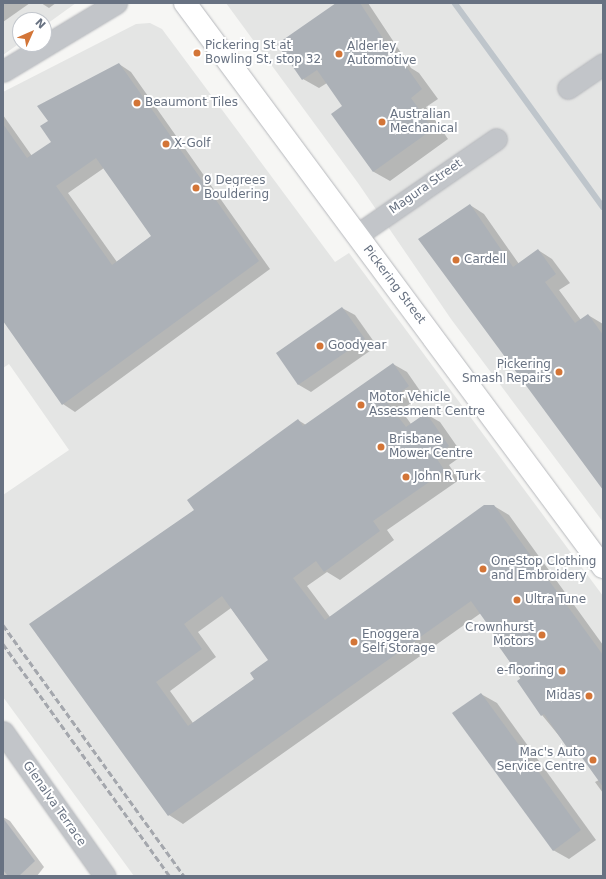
<!DOCTYPE html>
<html>
<head>
<meta charset="utf-8">
<style>
	body { margin:0 }
	#map { position:relative; width:606px; height:879px; overflow:hidden; background:#f6f6f4; font-family:"DejaVu Sans",sans-serif }
	div>[style] { position:absolute }
	[style*='--x'] { left:calc(var(--x)*1px); top:calc(var(--y)*1px); width:calc(var(--w)*1px); rotate:calc(var(--a)*1deg) }
	.built>* { inset:0; background:#e4e5e4 }
	.shadow>* { inset:0; background:#0003 }
	.stream>* { height:5.5px; margin:-2.75px; padding:0 2.75px; transform-origin:2.75px; border-radius:2.75px; background:#bec5cb }
	.building>* { inset:0; background:#acb1b7 }
	.roads { filter:drop-shadow(0 0 1px #b6b8bc) drop-shadow(0 0 1px #b6b8bc) }
	.minor>* { height:21px; margin:-10.5px; padding:0 10.5px; transform-origin:10.5px; border-radius:10.5px; background:#c2c5c9 }
	.major>* { height:22px; margin:-11px; padding:0 11px; transform-origin:11px; border-radius:11px; background:#fff }
	.rail>* { height:3px; margin-top:-1.5px; transform-origin:0; background:repeating-linear-gradient(90deg,#a4a7ad 0 6px,transparent 0 9px) }
	.dots>* { width:11px; height:11px; translate:-50% -50%; box-sizing:border-box; border:2px solid #fff; border-radius:50% }
	span { translate:-50% -50%; white-space:nowrap; text-align:center; line-height:1.15; -webkit-text-stroke:4px #fff; paint-order:stroke }
	.poi-label { font-size:12px; color:#687282 }
	.left { translate:0 -50%; text-align:left }
	.right { translate:-100% -50%; text-align:right }
	.street-label { font-size:12px; color:#687282 }
	.frame { position:absolute; inset:0; border:4px solid #687282; pointer-events:none }
	.north { position:absolute; left:12px; top:12px; width:40px; height:40px; box-sizing:border-box; background:#fff; border:1px solid #c3c7cd; border-radius:50%; rotate:45deg; font-size:11px; font-weight:700; line-height:16px; text-align:center; color:#687282 }
	.north::after { content:''; display:block; margin:auto; width:14px; height:18px; background:#d37537; clip-path:polygon(50% 0,100% 100%,50% 72%,0 100%) }
</style>
</head>
<body>
<div id="map">
	<div class="built">
		<i style="clip-path:polygon(3px 3px,76px 3px,44px 26px,44px 20px,20px 20px,20px 43px,3px 55px)"></i>
		<i style="clip-path:polygon(226px 3px,603px 3px,603px 522px,451px 319px,358px 183px)"></i>
		<i style="clip-path:polygon(150px 23px,162px 29px,335px 262px,349px 253px,603px 596px,603px 876px,134px 876px,3px 697px,3px 495px,69px 450px,9px 364px,3px 368px,3px 92px,136px 24px)"></i>
	</div>
	<div class="shadow">
		<i style="clip-path:polygon(3px 3px,30px 3px,3px 22px)"></i>
		<i style="clip-path:polygon(41px 3px,56px 3px,49px 8px)"></i>
		<i style="clip-path:polygon(338px 3px,368px 3px,411px 68px,419px 73px,438px 99px,426px 107px,448px 139px,390px 181px,374px 172px,333px 114px,344px 106px,327px 83px,319px 88px,303px 79px)"></i>
		<i style="clip-path:polygon(evenodd,119px 64px,131px 72px,270px 269px,75px 412px,63px 404px,3px 318px,3px 115px,32px 156px,52px 142px,119px 64px,104px 168px,152px 236px,117px 262px,68px 193px,104px 168px)"></i>
		<i style="clip-path:polygon(470px 205px,484px 214px,519px 264px,538px 250px,552px 259px,570px 283px,559px 290px,581px 320px,588px 315px,603px 324px,603px 488px,420px 240px)"></i>
		<i style="clip-path:polygon(342px 308px,355px 315px,377px 346px,311px 392px,299px 385px,277px 353px)"></i>
		<i style="clip-path:polygon(evenodd,393px 364px,407px 372px,423px 395px,401px 410px,411px 424px,426px 414px,440px 422px,463px 455px,449px 465px,459px 480px,387px 530px,394px 540px,340px 580px,327px 572px,307px 586px,330px 617px,494px 506px,509px 515px,603px 645px,603px 793px,595px 782px,599px 780px,582px 756px,569px 748px,542px 715px,481px 613px,183px 824px,169px 815px,31px 624px,195px 510px,298px 420px,306px 425px,393px 364px,231px 608px,270px 660px,255px 679px,193px 723px,170px 691px,216px 657px,198px 632px,231px 608px)"></i>
		<i style="clip-path:polygon(481px 694px,497px 703px,596px 840px,569px 859px,553px 850px)"></i>
		<i style="clip-path:polygon(3px 817px,10px 821px,44px 867px,37px 876px,3px 876px)"></i>
	</div>
	<div class="stream">
		<i style="--x:455;--y:3;--w:252;--a:54"></i>
	</div>
	<div class="building">
		<i style="clip-path:polygon(336px 3px,360px 3px,400px 65px,403px 62px,422px 89px,411px 98px,433px 129px,373px 172px,331px 114px,342px 106px,317px 70px,302px 80px,277px 44px)"></i>
		<i style="clip-path:polygon(evenodd,119px 63px,259px 261px,62px 405px,3px 321px,3px 124px,27px 158px,51px 142px,40px 126px,48px 121px,37px 106px,119px 63px,96px 158px,151px 236px,112px 265px,56px 186px,96px 158px)"></i>
		<i style="clip-path:polygon(470px 204px,513px 267px,538px 249px,556px 274px,545px 282px,575px 323px,588px 314px,603px 335px,603px 490px,418px 239px)"></i>
		<i style="clip-path:polygon(342px 307px,365px 339px,298px 385px,276px 353px)"></i>
		<i style="clip-path:polygon(evenodd,393px 363px,409px 386px,387px 402px,406px 427px,426px 413px,449px 446px,435px 456px,445px 471px,373px 521px,380px 531px,324px 572px,316px 561px,293px 578px,325px 620px,484px 505px,494px 505px,603px 655px,603px 787px,573px 745px,568px 749px,544px 714px,541px 716px,517px 681px,521px 678px,495px 641px,498px 639px,471px 601px,168px 816px,29px 624px,194px 510px,187px 500px,298px 419px,303px 426px,393px 363px,222px 596px,268px 660px,250px 673px,254px 679px,188px 726px,156px 682px,202px 649px,184px 624px,222px 596px)"></i>
		<i style="clip-path:polygon(481px 693px,581px 830px,553px 851px,452px 713px)"></i>
		<i style="clip-path:polygon(3px 818px,35px 861px,19px 876px,8px 876px,3px 870px)"></i>
	</div>
	<div class="roads">
		<div class="minor">
			<i style="--x:3;--y:71;--w:132;--a:-31"></i>
			<i style="--x:568;--y:88;--w:42;--a:-34.4"></i>
			<i style="--x:357;--y:235;--w:169;--a:-34.6"></i>
			<i style="--x:3;--y:732;--w:176;--a:54.7"></i>
		</div>
		<div class="major">
			<i style="--x:185;--y:3;--w:702;--a:53.46"></i>
		</div>
	</div>
	<div class="rail">
		<i style="--x:3;--y:625;--w:309;--a:54.2"></i>
		<i style="--x:3;--y:644;--w:286;--a:54.3"></i>
	</div>
	<div class="dots">
		<i style="left:197px;top:53px;background:#d37537"></i>
		<i style="left:339px;top:54px;background:#d37537"></i>
		<i style="left:137px;top:103px;background:#d37537"></i>
		<i style="left:382px;top:122px;background:#d37537"></i>
		<i style="left:166px;top:144px;background:#d37537"></i>
		<i style="left:196px;top:188px;background:#d37537"></i>
		<i style="left:456px;top:260px;background:#d37537"></i>
		<i style="left:320px;top:346px;background:#d37537"></i>
		<i style="left:559px;top:372px;background:#d37537"></i>
		<i style="left:361px;top:405px;background:#d37537"></i>
		<i style="left:381px;top:447px;background:#d37537"></i>
		<i style="left:406px;top:477px;background:#d37537"></i>
		<i style="left:483px;top:569px;background:#d37537"></i>
		<i style="left:517px;top:600px;background:#d37537"></i>
		<i style="left:542px;top:635px;background:#d37537"></i>
		<i style="left:354px;top:642px;background:#d37537"></i>
		<i style="left:562px;top:671px;background:#d37537"></i>
		<i style="left:589px;top:696px;background:#d37537"></i>
		<i style="left:593px;top:760px;background:#d37537"></i>
	</div>
	<div class="poi-label">
		<span class="left" style="left:205px;top:53px">Pickering St at<br>Bowling St, stop 32</span>
		<span class="left" style="left:347px;top:54px">Alderley<br>Automotive</span>
		<span class="left" style="left:145px;top:103px">Beaumont Tiles</span>
		<span class="left" style="left:390px;top:122px">Australian<br>Mechanical</span>
		<span class="left" style="left:174px;top:144px">X-Golf</span>
		<span class="left" style="left:204px;top:188px">9 Degrees<br>Bouldering</span>
		<span class="left" style="left:464px;top:260px">Cardell</span>
		<span class="left" style="left:328px;top:346px">Goodyear</span>
		<span class="right" style="left:551px;top:372px">Pickering<br>Smash Repairs</span>
		<span class="left" style="left:369px;top:405px">Motor Vehicle<br>Assessment Centre</span>
		<span class="left" style="left:389px;top:447px">Brisbane<br>Mower Centre</span>
		<span class="left" style="left:414px;top:477px">John R Turk</span>
		<span class="left" style="left:491px;top:569px">OneStop Clothing<br>and Embroidery</span>
		<span class="left" style="left:525px;top:600px">Ultra Tune</span>
		<span class="right" style="left:534px;top:635px">Crownhurst<br>Motors</span>
		<span class="left" style="left:362px;top:642px">Enoggera<br>Self Storage</span>
		<span class="right" style="left:554px;top:671px">e-flooring</span>
		<span class="right" style="left:581px;top:696px">Midas</span>
		<span class="right" style="left:585px;top:760px">Mac's Auto<br>Service Centre</span>
	</div>
	<div class="street-label">
		<span style="left:426px;top:187px;rotate:-35deg">Magura Street</span>
		<span style="left:394px;top:285px;rotate:53deg">Pickering Street</span>
		<span style="left:54px;top:804px;rotate:55deg">Glenalva Terrace</span>
	</div>
	<div class="frame"></div>
	<div class="north">N</div>
</div>
</body>
</html>
